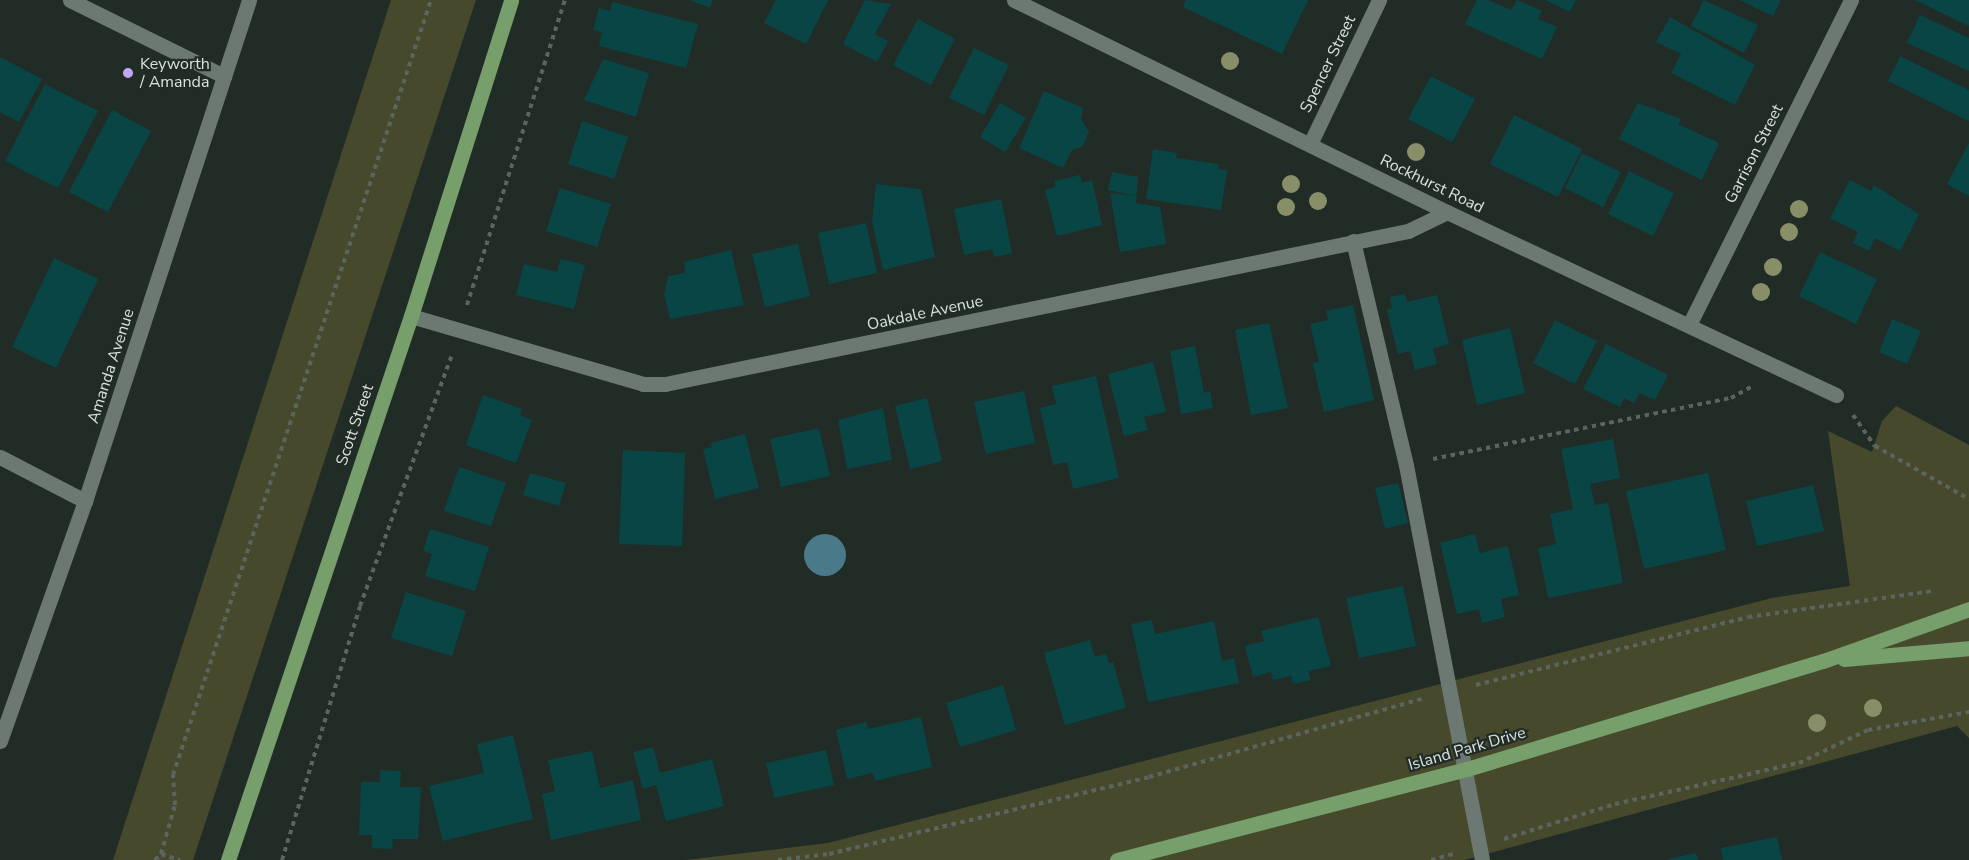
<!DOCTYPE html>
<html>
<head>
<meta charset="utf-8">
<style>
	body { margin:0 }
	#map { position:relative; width:1969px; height:860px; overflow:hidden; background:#222c27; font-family:"Nunito Sans",sans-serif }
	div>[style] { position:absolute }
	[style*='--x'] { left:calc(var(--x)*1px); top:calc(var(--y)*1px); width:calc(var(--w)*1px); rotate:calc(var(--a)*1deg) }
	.green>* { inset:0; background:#47492d }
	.water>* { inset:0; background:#4a7a89 }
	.round { border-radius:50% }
	.building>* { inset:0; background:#094544 }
	.path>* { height:4px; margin-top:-2px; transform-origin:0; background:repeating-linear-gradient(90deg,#5b645f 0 4.5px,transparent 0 9px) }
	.minor>* { height:15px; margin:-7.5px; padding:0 7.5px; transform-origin:7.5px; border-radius:7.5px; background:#6c7973 }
	.major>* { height:15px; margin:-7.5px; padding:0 7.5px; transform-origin:7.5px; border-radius:7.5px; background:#769f6c }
	.trees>* { width:18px; height:18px; margin:-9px; border-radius:50%; background:#888f68 }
	.dots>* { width:16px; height:16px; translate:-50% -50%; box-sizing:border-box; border:3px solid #222c27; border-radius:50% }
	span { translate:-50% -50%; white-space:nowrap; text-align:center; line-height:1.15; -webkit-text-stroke:4.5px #222c27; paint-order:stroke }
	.poi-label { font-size:16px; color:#dbe2de }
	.left { translate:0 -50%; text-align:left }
	.street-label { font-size:16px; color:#dbe2de }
</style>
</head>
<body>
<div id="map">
	<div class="green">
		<i style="clip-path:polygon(391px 0,476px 0,193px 860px,113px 860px)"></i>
		<i style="clip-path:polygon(1896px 406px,1969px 445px,1969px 738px,1957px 726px,1464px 860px,686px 860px,828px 843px,1772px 598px,1850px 586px,1828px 431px,1872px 452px,1882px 421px)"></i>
	</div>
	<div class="water">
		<i class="round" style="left:804px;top:534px;width:42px;height:42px"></i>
	</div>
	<div class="building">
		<i style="clip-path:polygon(689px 0,713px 0,710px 8px)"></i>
		<i style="clip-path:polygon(776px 0,828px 0,806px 44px,764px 23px)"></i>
		<i style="clip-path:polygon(865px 0,891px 4px,875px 34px,888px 41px,877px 62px,843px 44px)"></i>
		<i style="clip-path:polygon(1186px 0,1308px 0,1282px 54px,1183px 7px)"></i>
		<i style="clip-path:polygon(1477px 0,1488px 0,1511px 10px,1517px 0,1542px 11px,1538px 19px,1557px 27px,1542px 59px,1465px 24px)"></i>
		<i style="clip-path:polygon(1545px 0,1576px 0,1570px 12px)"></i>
		<i style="clip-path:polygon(1704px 0,1758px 25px,1744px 53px,1691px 26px)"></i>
		<i style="clip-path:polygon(1739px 0,1781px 0,1773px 16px)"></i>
		<i style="clip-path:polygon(1915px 0,1969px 0,1969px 26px)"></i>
		<i style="clip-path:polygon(612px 2px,698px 24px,686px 68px,599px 46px,602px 32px,593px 30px,599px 8px,610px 11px)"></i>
		<i style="clip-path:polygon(1920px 15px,1969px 38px,1969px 71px,1907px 43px)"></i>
		<i style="clip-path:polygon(1670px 17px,1755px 65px,1735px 105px,1671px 73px,1681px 54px,1656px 42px)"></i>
		<i style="clip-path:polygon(918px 19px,955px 39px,931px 85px,893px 65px)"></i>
		<i style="clip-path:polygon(974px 48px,1009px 65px,984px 115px,949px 98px)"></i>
		<i style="clip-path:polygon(1900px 56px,1969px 90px,1969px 121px,1888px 81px)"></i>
		<i style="clip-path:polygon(0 57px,42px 79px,19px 122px,0 112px)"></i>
		<i style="clip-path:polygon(603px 59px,649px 73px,636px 117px,584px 100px)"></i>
		<i style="clip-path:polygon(1431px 76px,1475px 99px,1452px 142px,1408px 119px)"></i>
		<i style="clip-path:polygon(45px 84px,98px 111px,58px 188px,5px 161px)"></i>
		<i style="clip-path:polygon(1044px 91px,1083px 108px,1081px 119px,1089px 132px,1083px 146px,1072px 150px,1063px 168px,1019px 148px)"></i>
		<i style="clip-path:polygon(1000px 103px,1026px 118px,1005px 152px,980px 137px)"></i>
		<i style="clip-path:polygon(1638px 103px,1681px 119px,1678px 124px,1719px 143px,1702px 180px,1619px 139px)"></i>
		<i style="clip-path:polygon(112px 110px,151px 131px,108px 212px,69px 192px)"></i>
		<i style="clip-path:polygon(1514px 115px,1582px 149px,1558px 197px,1490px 164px)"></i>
		<i style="clip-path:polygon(582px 121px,628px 137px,614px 179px,568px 164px)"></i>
		<i style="clip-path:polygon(1969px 143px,1969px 196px,1947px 184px)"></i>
		<i style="clip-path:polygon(1153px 149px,1177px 153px,1176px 158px,1219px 164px,1218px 169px,1227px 170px,1221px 210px,1146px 199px)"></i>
		<i style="clip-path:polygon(1582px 153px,1621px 172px,1603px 207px,1565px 188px)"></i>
		<i style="clip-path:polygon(1629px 171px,1674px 193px,1653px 236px,1608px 214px)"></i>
		<i style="clip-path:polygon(1112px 172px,1138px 177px,1136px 203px,1160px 207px,1166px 244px,1120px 252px,1110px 193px,1135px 196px,1108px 190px)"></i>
		<i style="clip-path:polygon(1080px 175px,1082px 183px,1092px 180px,1102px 225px,1057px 236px,1045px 190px,1055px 187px,1054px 181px)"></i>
		<i style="clip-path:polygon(1850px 180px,1871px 191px,1874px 185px,1919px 214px,1900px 251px,1875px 238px,1869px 251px,1853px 243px,1858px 232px,1830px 218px)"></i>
		<i style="clip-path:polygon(876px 184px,921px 189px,935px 257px,883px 270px,872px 222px)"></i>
		<i style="clip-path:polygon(560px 188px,611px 204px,597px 247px,546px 231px)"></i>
		<i style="clip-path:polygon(1001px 199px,1012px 253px,994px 257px,992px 249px,964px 255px,954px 209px)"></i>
		<i style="clip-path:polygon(866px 223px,877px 273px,829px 284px,818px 233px)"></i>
		<i style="clip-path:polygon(798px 244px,810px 296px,765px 307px,752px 254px)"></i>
		<i style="clip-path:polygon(731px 250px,744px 305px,670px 319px,664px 295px,668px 276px,685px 273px,684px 262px)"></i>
		<i style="clip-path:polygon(1820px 252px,1877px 279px,1856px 324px,1799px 296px)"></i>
		<i style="clip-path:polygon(54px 258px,98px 279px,56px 368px,12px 347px)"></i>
		<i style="clip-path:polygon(561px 259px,585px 265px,574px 309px,516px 295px,524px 264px,557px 272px)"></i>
		<i style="clip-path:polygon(1405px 294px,1407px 302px,1437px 295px,1449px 344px,1433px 348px,1437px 364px,1415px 370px,1410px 351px,1398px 354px,1387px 310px,1392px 308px,1390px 297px)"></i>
		<i style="clip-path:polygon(1353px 305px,1374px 400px,1324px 412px,1313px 363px,1319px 362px,1310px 324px,1328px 320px,1326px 311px)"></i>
		<i style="clip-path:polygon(1892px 319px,1921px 331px,1907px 364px,1879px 352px)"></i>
		<i style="clip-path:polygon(1555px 320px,1597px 341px,1575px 384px,1533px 363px)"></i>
		<i style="clip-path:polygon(1269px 323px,1288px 408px,1251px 415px,1235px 330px)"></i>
		<i style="clip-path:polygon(1510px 328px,1525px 393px,1477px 405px,1462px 340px)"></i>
		<i style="clip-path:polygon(1606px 344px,1668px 375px,1655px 400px,1640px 393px,1634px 403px,1624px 398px,1620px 407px,1583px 389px)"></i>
		<i style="clip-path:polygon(1195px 346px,1204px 393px,1210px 391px,1213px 408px,1181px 414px,1170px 351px)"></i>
		<i style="clip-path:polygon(1153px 362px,1166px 412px,1144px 417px,1148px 430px,1124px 436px,1108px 374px)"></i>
		<i style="clip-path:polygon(1096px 376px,1119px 478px,1073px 489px,1067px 462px,1053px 465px,1040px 408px,1056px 404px,1052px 386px)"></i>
		<i style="clip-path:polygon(1024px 391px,1035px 443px,986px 454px,974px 402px)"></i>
		<i style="clip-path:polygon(483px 395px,522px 409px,520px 415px,532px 420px,516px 463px,466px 445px)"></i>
		<i style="clip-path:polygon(927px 398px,942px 461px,910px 469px,895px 406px)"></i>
		<i style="clip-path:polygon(883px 408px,892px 460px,847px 469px,838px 420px)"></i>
		<i style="clip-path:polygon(819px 428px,830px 476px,781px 487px,770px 439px)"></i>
		<i style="clip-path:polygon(745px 434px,759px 488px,715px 499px,703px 449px,712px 447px,710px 443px)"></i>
		<i style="clip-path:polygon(1613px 439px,1620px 478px,1590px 484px,1595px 505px,1608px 503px,1623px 583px,1548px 598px,1538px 548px,1556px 544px,1550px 514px,1573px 509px,1561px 449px)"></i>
		<i style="clip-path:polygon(623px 450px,685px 453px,682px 546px,619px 544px)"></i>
		<i style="clip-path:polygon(459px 467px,506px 483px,491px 526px,444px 511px)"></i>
		<i style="clip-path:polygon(530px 473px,566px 483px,559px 506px,523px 495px)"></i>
		<i style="clip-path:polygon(1708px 473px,1726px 550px,1644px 569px,1626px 491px)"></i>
		<i style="clip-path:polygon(1398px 483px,1408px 523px,1385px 529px,1375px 488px)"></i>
		<i style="clip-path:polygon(1813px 485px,1824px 531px,1757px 546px,1746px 501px)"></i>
		<i style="clip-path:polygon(430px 529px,489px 547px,475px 591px,425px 576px,432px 554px,423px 551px)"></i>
		<i style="clip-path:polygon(1475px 534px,1480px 553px,1508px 546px,1519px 595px,1501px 599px,1505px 617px,1482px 623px,1479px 609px,1457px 614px,1440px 543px)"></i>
		<i style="clip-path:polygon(1403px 586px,1416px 646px,1359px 658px,1346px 598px)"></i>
		<i style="clip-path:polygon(406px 592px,466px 611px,452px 656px,391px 638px)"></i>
		<i style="clip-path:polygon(1318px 617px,1331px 666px,1308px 671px,1311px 680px,1293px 684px,1291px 676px,1273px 680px,1271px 672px,1253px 677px,1245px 646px,1264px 641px,1261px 631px)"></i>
		<i style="clip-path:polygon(1152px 620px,1155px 634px,1214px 621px,1222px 661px,1234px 658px,1239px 683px,1148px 702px,1131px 624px)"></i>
		<i style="clip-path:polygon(1090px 640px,1095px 657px,1106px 654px,1109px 663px,1113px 662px,1126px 708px,1065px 725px,1044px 653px)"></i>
		<i style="clip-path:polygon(1003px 685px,1016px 730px,960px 747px,946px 703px)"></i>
		<i style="clip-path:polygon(921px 717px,932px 767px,875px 781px,873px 773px,847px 779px,836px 730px,866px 722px,868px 729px)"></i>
		<i style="clip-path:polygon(513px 735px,533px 819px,443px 841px,429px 786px,484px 773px,477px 744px)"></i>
		<i style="clip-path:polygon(653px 747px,660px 773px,712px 759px,724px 806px,666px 821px,656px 785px,643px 789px,633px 752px)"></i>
		<i style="clip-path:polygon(826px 750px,834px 785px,774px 798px,766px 763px)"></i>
		<i style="clip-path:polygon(592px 751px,600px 788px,633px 780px,641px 820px,551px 840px,542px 794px,555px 791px,548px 760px)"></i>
		<i style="clip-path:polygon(380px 770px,401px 771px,400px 787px,421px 787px,418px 839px,393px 839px,392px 849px,372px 848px,372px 835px,359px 835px,361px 782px,380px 782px)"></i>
		<i style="clip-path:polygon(1777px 837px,1782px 860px,1723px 860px,1721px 848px)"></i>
		<i style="clip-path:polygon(1696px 853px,1698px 860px,1669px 860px,1669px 859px)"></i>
	</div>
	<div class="path">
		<i style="--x:467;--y:305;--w:320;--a:-72.2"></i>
		<i style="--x:1853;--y:415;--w:38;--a:55"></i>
		<i style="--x:1875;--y:446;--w:108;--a:29.4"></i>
		<i style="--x:1433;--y:459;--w:304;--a:-11.6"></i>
		<i style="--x:1731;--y:398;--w:26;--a:-29"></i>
		<i style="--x:1476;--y:685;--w:280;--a:-14"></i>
		<i style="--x:1748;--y:617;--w:186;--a:-8"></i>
		<i style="--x:1504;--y:839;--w:116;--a:-17.5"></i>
		<i style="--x:1615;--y:804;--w:189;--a:-12.6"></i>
		<i style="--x:1799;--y:763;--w:76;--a:-25.6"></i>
		<i style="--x:1868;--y:730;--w:103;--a:-10.1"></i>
		<i style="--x:161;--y:854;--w:20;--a:18"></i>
		<i style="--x:155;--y:860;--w:8;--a:-45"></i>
		<i style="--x:161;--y:854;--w:51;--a:-74.1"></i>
		<i style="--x:175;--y:805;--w:30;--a:-94"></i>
		<i style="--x:173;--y:775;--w:817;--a:-71.59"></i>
		<i style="--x:282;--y:860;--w:266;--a:-72.9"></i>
		<i style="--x:360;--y:606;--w:267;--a:-69.9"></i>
		<i style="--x:778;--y:860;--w:51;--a:-6.7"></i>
		<i style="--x:829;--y:854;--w:329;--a:-13.5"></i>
		<i style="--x:1149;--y:777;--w:287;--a:-16"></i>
		<i style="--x:1431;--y:860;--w:24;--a:-15"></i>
	</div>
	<div class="minor">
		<i style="--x:70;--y:0;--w:172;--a:26.3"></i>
		<i style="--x:1014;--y:0;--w:482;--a:26.1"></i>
		<i style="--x:1447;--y:212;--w:430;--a:25.2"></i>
		<i style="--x:1310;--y:144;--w:160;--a:-64.4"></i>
		<i style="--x:1353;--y:241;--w:230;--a:76.7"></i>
		<i style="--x:1406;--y:465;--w:402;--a:79.1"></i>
		<i style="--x:411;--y:316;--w:242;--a:16.3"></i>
		<i style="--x:643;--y:384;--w:22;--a:0"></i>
		<i style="--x:665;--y:384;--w:759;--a:-11.64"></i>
		<i style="--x:1408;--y:231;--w:43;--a:-26"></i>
		<i style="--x:1689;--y:325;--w:363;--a:-63.5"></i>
		<i style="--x:0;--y:457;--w:96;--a:27.4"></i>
		<i style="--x:0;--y:741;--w:255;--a:-70.5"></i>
		<i style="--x:85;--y:501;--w:527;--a:-71.87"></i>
	</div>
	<div class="major">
		<i style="--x:1844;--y:659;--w:125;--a:-5"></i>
		<i style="--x:228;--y:860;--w:574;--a:-71.41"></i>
		<i style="--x:411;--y:316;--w:331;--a:-72.4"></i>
		<i style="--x:1117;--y:860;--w:362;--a:-14.6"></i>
		<i style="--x:1467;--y:769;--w:372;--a:-16.9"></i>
		<i style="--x:1823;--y:661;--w:155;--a:-19.6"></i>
	</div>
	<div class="trees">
		<i style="left:1230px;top:61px"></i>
		<i style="left:1416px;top:152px"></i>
		<i style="left:1291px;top:184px"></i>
		<i style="left:1318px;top:201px"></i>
		<i style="left:1286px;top:207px"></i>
		<i style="left:1799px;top:209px"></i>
		<i style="left:1789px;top:232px"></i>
		<i style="left:1773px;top:267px"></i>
		<i style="left:1761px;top:292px"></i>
		<i style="left:1873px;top:708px"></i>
		<i style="left:1817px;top:723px"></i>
	</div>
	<div class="dots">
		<i style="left:128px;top:73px;background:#c2a8f2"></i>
	</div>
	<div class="poi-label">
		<span class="left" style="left:140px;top:73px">Keyworth<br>/ Amanda</span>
	</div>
	<div class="street-label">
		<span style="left:1328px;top:64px;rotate:-64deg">Spencer Street</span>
		<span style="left:1754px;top:154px;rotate:-63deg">Garrison Street</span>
		<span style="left:1432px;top:184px;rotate:26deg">Rockhurst Road</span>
		<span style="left:925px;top:313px;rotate:-12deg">Oakdale Avenue</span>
		<span style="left:111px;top:366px;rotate:-72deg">Amanda Avenue</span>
		<span style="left:355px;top:425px;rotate:-71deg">Scott Street</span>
		<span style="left:1467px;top:749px;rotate:-16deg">Island Park Drive</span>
	</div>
</div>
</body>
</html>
